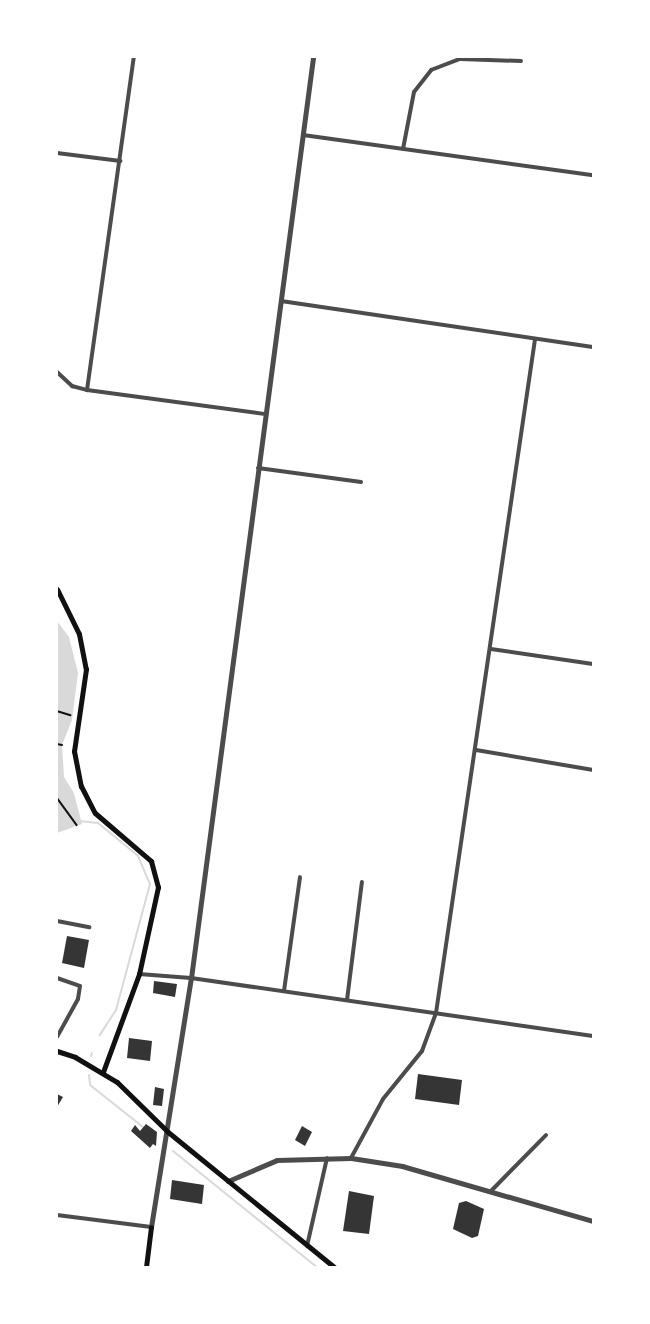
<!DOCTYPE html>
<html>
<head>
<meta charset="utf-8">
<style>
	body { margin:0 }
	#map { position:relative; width:650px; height:1324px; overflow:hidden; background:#fff; font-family:"Exo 2",sans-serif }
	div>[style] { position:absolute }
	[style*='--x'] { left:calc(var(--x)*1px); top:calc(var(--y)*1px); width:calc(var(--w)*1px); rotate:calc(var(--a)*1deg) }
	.water>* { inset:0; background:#d9d9d9 }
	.stream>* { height:2px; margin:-1px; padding:0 1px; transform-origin:1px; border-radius:1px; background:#d9d9d9 }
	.building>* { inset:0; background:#353535 }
	.path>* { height:1.5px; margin:-0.75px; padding:0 0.75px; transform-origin:0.75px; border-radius:0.75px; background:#111 }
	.minor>* { height:4px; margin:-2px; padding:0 2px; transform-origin:2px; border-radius:2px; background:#4c4c4c }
	.tertiary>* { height:5px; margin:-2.5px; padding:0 2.5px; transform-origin:2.5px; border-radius:2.5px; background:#4c4c4c }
	.secondary>* { height:5px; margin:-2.5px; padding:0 2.5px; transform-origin:2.5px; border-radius:2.5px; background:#111 }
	span { translate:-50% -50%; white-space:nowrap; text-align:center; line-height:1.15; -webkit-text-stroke:4.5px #fff; paint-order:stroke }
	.frame { position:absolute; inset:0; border:58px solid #fff; pointer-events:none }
</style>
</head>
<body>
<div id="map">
	<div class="water">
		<i style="clip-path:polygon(57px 621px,69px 637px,78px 673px,72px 720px,62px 745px,64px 777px,74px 793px,82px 824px,57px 833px)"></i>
	</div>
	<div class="stream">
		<i style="--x:79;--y:821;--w:19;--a:6"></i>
		<i style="--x:98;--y:823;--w:52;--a:39.5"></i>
		<i style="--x:138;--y:856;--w:30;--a:67"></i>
		<i style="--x:150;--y:884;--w:131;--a:105.1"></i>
		<i style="--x:116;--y:1010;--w:30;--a:123"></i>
		<i style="--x:91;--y:1056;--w:3;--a:-72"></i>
		<i style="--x:89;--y:1075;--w:10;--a:84"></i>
		<i style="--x:90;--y:1085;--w:68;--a:38.4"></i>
		<i style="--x:173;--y:1151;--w:185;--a:38.9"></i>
	</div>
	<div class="building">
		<i style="clip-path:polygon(67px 936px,89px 940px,84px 968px,62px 963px)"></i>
		<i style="clip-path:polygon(154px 981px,177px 984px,175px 997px,153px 993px)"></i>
		<i style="clip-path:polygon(129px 1038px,152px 1041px,150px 1061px,127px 1058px)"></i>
		<i style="clip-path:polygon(418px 1074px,462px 1080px,459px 1105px,415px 1099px)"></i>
		<i style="clip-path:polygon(155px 1087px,164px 1089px,162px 1106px,153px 1105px)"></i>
		<i style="clip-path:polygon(57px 1094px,63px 1097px,57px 1107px)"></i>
		<i style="clip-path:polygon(146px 1124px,157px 1132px,156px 1146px,153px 1144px,150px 1148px,131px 1131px,135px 1125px,140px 1131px)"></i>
		<i style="clip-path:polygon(302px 1126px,312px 1132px,305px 1146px,295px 1140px)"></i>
		<i style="clip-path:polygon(172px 1180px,204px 1185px,202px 1204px,170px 1199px)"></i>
		<i style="clip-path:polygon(349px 1191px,374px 1196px,369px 1234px,343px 1231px)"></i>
		<i style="clip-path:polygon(466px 1201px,484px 1209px,478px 1236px,472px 1238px,453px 1229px,459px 1203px)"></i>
	</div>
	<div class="path">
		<i style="--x:57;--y:711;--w:14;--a:17"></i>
		<i style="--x:57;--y:744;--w:5;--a:11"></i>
		<i style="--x:58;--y:799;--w:32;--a:54"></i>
	</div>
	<div class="minor">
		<i style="--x:303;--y:135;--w:293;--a:7.9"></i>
		<i style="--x:403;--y:149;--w:58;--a:-79.1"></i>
		<i style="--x:414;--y:92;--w:28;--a:-52"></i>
		<i style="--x:431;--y:70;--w:31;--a:-21"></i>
		<i style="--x:460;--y:59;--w:61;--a:1.9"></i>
		<i style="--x:57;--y:153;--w:64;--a:7.2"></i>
		<i style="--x:281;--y:301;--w:315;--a:8.4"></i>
		<i style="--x:57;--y:372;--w:21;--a:43"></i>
		<i style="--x:72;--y:386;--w:16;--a:15"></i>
		<i style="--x:87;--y:390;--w:180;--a:7.7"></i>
		<i style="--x:87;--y:390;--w:336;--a:-82"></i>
		<i style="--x:258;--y:468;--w:104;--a:7.7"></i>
		<i style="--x:491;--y:649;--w:103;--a:8.4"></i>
		<i style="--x:476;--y:750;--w:119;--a:9.7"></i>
		<i style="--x:57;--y:921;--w:33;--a:11"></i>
		<i style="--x:139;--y:974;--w:52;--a:4.4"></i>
		<i style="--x:191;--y:978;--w:406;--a:8.2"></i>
		<i style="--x:57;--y:978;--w:24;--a:19"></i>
		<i style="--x:80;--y:986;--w:13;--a:99"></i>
		<i style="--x:78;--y:999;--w:43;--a:118.9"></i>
		<i style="--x:284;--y:991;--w:115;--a:-82"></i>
		<i style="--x:347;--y:1000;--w:119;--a:-82.8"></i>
		<i style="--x:351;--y:1158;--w:67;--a:-61.5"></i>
		<i style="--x:383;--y:1099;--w:62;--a:-50.9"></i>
		<i style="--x:422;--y:1051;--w:40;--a:-69.8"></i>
		<i style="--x:436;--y:1013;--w:681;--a:-81.64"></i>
		<i style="--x:492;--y:1190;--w:77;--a:-45.5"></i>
		<i style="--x:57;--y:1215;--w:95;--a:7.3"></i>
		<i style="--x:307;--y:1246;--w:90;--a:-77.2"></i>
	</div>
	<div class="tertiary">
		<i style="--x:228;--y:1181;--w:53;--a:-23.2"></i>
		<i style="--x:277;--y:1160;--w:74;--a:-1.5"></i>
		<i style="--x:351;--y:1158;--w:52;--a:8.9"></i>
		<i style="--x:402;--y:1166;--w:199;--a:16.1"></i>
		<i style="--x:151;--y:1227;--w:252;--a:-80.9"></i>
		<i style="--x:191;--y:978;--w:929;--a:-82.45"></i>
	</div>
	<div class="secondary">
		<i style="--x:57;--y:589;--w:50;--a:63.9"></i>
		<i style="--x:79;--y:634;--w:36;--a:79"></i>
		<i style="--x:86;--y:669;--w:83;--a:98.3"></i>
		<i style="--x:74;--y:751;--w:36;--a:79"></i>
		<i style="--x:81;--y:786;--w:30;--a:63"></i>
		<i style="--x:95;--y:813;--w:74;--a:40.6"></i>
		<i style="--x:151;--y:861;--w:27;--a:75"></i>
		<i style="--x:158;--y:887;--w:89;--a:102.3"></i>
		<i style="--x:139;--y:974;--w:104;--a:110.2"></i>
		<i style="--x:57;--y:1051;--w:19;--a:18"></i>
		<i style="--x:75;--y:1057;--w:49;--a:30.8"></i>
		<i style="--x:117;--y:1082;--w:71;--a:44.4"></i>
		<i style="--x:168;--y:1132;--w:214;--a:39.1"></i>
		<i style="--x:146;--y:1267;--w:40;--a:-82.9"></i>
	</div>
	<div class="frame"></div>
</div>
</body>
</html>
